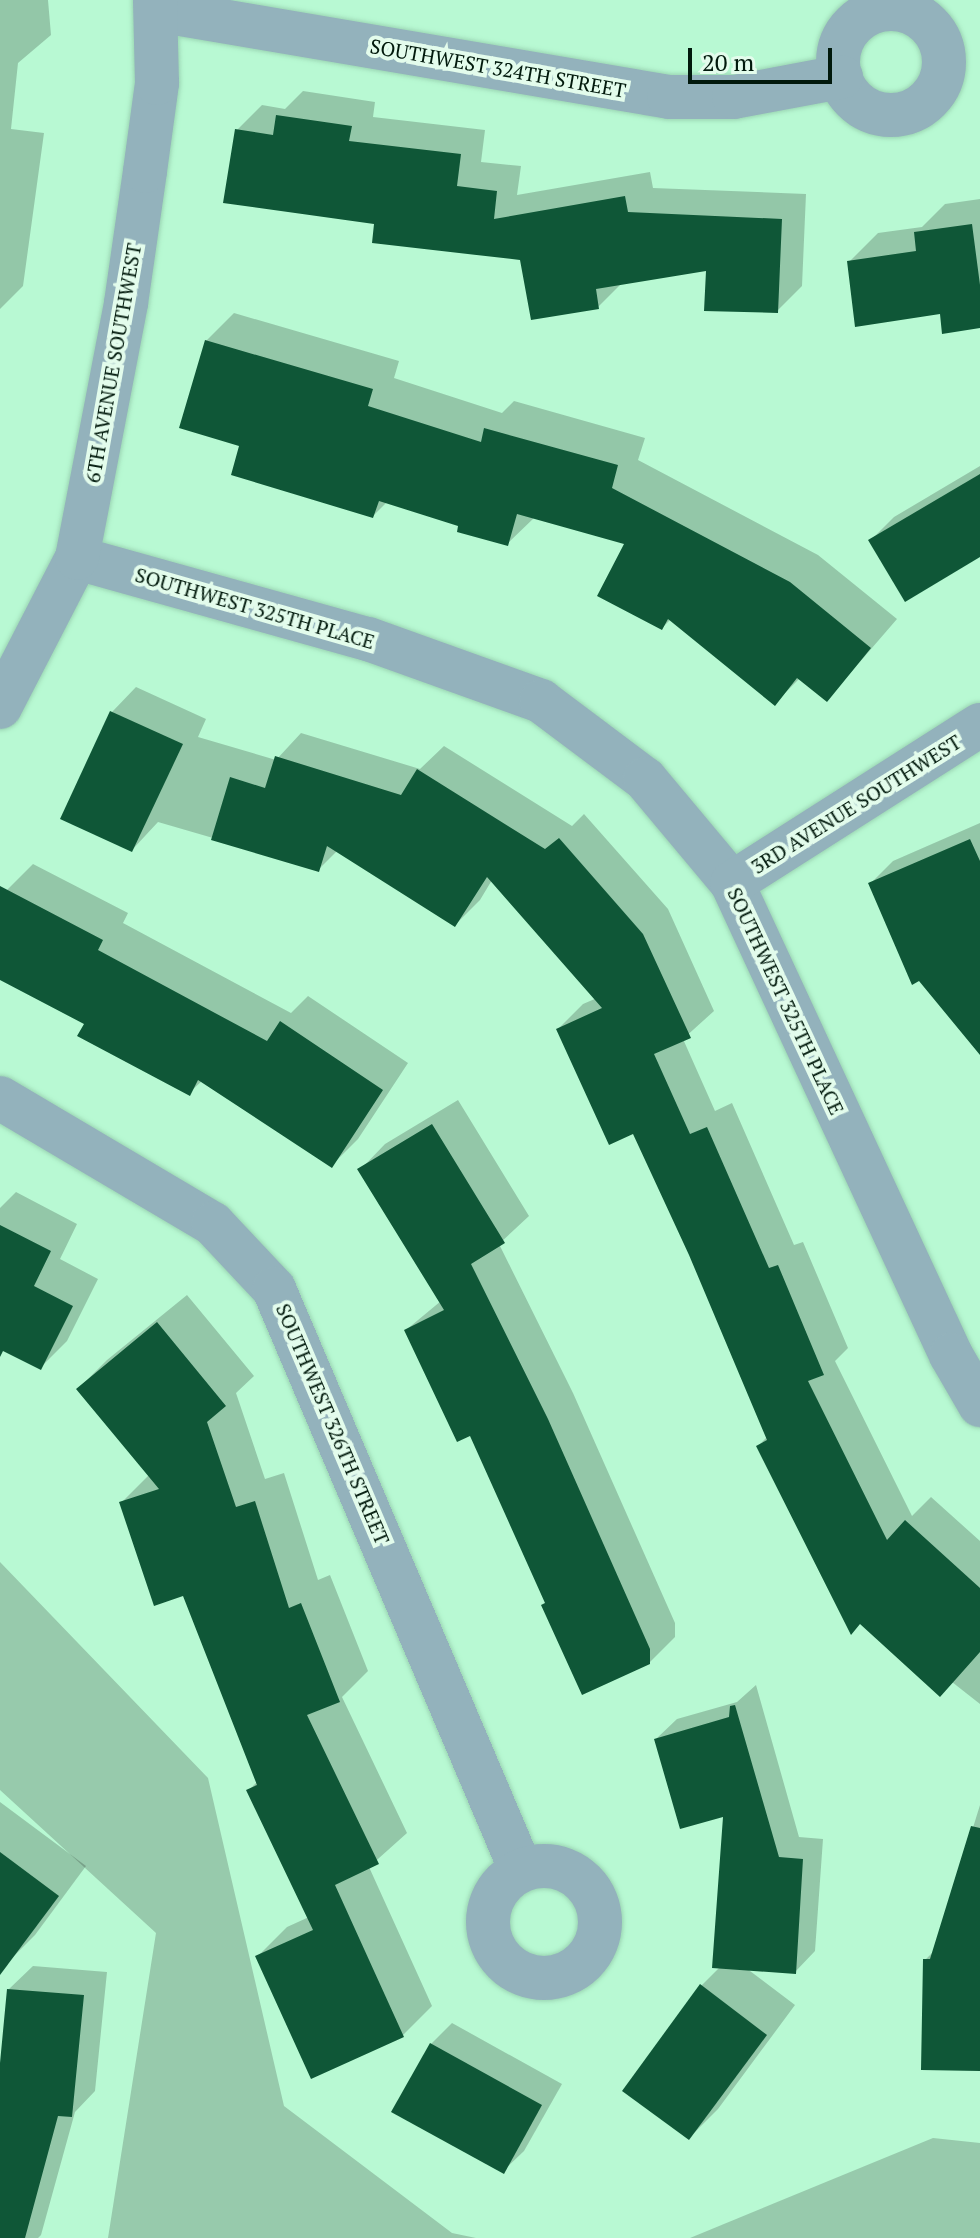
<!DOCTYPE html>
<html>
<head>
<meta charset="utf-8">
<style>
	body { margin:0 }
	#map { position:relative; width:980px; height:2238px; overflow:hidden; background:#b8f9d3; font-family:"PT Serif",serif }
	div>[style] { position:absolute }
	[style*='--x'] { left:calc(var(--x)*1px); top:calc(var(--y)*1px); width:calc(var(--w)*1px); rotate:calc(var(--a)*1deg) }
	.green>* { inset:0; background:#97caac }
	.shadow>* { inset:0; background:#0003 }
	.building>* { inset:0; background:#0f5737 }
	.roads { filter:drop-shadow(0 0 2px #9bd5b3) drop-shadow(0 0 2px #9bd5b3) }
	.street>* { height:44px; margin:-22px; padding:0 22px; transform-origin:22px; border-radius:22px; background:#93b2bc }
	.street>.ring { margin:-22px; padding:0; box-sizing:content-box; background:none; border:44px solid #93b2bc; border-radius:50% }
	span { translate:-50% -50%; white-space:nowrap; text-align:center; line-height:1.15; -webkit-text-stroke:8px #e3fcec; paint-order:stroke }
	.street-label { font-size:20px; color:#01190c }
	.scale { position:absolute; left:688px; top:48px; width:144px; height:36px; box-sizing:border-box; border:4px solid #01190c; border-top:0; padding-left:10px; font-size:24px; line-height:28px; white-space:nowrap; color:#01190c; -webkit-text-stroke:6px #e3fcec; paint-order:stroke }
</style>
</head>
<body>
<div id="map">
	<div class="green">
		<i style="clip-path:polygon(0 1562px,208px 1778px,284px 2106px,452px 2233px,476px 2238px,108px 2238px,156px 1933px,0 1790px)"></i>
		<i style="clip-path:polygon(933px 2138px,980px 2143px,980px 2238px,690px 2238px)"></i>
	</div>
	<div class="shadow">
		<i style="clip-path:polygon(0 0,48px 0,51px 35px,18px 63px,11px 129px,44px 133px,23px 286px,0 309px)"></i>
		<i style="clip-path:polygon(303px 91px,375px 102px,373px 117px,485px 130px,481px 162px,521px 166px,517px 195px,650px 172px,653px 188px,806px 194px,802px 286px,777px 311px,708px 269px,622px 283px,598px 307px,522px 258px,376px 222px,237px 130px,262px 105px,285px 109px)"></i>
		<i style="clip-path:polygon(980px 199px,980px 326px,942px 312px,849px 262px,878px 233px,922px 227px,945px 204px)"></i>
		<i style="clip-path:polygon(234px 313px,399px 361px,394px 378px,502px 413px,514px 401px,645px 438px,638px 460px,818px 555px,897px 619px,827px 700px,800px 678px,775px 703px,671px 619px,662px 628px,627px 543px,535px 517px,507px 544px,460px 524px,387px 502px,373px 516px,242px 445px,206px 341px)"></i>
		<i style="clip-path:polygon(980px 466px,980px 555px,871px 540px,894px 517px)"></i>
		<i style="clip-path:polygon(136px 687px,206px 719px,198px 737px,276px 760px,301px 733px,420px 769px,444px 746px,572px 826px,584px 814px,668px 909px,714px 1011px,683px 1039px,715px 1111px,732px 1103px,794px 1245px,803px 1242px,848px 1348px,835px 1361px,912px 1516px,931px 1497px,980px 1541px,980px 1704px,952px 1682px,758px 1446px,768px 1436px,691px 1254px,634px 1132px,558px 1029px,583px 1004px,597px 998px,492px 880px,480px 900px,455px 925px,337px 851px,319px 869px,158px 822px,132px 850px,112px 712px)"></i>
		<i style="clip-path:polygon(980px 823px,980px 1052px,870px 884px,893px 861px)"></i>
		<i style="clip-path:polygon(33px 864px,128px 913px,123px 923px,291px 1013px,308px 996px,408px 1063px,358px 1139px,332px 1165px,203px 1080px,189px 1093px,86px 1023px,0 978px,0 903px,7px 890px)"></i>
		<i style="clip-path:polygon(458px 1100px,529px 1216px,499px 1244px,573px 1393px,675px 1623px,675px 1637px,649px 1663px,547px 1601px,471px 1433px,406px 1330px,441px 1301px,360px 1170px,385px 1144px)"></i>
		<i style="clip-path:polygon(16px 1192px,77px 1224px,60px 1259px,98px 1279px,67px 1341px,40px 1368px,0 1348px,0 1208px)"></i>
		<i style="clip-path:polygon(187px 1295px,254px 1376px,236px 1393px,265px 1479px,284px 1473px,318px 1580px,330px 1575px,368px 1671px,342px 1697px,407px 1833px,369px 1867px,432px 2006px,403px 2035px,258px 1956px,287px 1927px,309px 1917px,248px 1791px,258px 1781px,184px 1594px,121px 1503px,150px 1474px,78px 1389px,107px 1360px)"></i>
		<i style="clip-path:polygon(756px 1685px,799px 1837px,823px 1839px,815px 1951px,795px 1972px,746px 1968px,795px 2005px,718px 2109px,689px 2138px,701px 1986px,721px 1966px,725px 1815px,656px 1739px,677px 1719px,737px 1702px)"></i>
		<i style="clip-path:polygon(0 1802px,86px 1866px,35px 1935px,6px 1964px,0 1959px)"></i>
		<i style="clip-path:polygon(980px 1805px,980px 2069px,925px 1960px,935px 1950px)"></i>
		<i style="clip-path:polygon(33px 1966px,107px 1972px,95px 2091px,75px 2112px,41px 2235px,38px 2238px,0 2238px,0 2084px,9px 1989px)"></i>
		<i style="clip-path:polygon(452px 2023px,562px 2084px,524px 2151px,503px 2171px,394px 2111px,431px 2044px)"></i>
	</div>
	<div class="building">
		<i style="clip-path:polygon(276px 115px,352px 126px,349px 141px,461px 154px,457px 186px,497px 191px,494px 219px,625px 196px,628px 212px,782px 219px,778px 313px,704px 311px,706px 271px,596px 289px,599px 309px,531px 320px,520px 260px,372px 243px,374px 224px,223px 203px,235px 129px,273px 135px)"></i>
		<i style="clip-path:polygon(972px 224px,980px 285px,980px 328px,942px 334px,940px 314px,855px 327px,847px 261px,916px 251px,914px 232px)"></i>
		<i style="clip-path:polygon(205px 340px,373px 389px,368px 406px,481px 442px,484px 428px,618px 465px,612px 488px,790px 582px,871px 648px,827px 702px,797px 678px,775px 706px,668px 619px,662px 630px,597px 596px,624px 544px,517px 514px,508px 546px,457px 532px,458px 526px,379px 501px,373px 518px,231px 475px,239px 446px,179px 428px)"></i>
		<i style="clip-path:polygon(980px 474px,980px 557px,905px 602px,868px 540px)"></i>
		<i style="clip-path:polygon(110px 711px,183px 744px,132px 852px,60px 819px)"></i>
		<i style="clip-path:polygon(275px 756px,401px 795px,417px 769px,545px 849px,559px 838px,643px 934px,691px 1038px,654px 1054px,690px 1134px,707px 1127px,769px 1268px,778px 1265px,824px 1375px,808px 1381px,887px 1540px,905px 1520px,980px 1588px,980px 1652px,940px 1697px,860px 1624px,851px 1635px,756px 1446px,767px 1440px,689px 1255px,633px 1134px,609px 1145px,556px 1029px,602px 1008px,487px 877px,455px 927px,327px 846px,319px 872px,211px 840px,230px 777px,265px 788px)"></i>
		<i style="clip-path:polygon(970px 839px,980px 861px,980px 1055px,919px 981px,912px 985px,868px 883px)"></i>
		<i style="clip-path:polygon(0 886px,103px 940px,98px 950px,267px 1041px,280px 1021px,383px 1090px,332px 1168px,198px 1080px,190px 1096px,77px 1036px,84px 1024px,0 980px)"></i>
		<i style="clip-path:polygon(432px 1124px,505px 1243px,471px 1264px,548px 1419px,650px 1649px,650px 1664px,582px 1695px,541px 1605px,545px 1603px,470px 1436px,457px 1442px,404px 1330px,444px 1310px,357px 1169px)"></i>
		<i style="clip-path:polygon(0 1225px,51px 1251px,34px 1286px,73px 1306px,41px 1370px,3px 1351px,0 1357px)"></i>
		<i style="clip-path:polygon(157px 1322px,226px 1406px,207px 1422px,236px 1507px,255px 1501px,289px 1608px,301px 1603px,340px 1702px,307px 1715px,379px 1864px,335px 1885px,404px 2037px,311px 2079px,255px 1956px,313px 1930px,246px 1790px,257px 1785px,183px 1596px,154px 1606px,119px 1502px,159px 1489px,76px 1389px)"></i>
		<i style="clip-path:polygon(735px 1705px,779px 1857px,803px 1859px,796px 1974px,712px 1968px,723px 1817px,680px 1829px,654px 1739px,729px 1717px,730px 1706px)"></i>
		<i style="clip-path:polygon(971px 1826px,980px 1828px,980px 2071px,921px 2070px,923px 1959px,930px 1959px)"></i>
		<i style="clip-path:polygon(0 1852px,59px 1896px,0 1975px)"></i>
		<i style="clip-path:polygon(700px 1984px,767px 2035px,689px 2140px,622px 2091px)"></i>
		<i style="clip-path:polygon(7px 1989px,84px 1995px,72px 2117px,58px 2116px,25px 2238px,0 2238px,0 2063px)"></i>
		<i style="clip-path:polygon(430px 2043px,542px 2105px,504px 2174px,391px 2112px)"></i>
	</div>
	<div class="roads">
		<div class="street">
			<i class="ring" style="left:838px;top:9px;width:62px;height:62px"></i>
			<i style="--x:157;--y:10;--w:519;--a:9.64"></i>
			<i style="--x:669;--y:97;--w:65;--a:0"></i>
			<i style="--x:734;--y:97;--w:109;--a:-10.6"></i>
			<i style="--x:77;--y:558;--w:302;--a:15.6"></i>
			<i style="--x:368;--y:639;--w:184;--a:19.7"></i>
			<i style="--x:541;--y:701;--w:130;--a:36.9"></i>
			<i style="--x:645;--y:779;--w:136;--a:50.1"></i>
			<i style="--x:732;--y:883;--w:520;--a:65.11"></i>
			<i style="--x:951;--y:1355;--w:58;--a:59.9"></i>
			<i style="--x:0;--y:707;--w:168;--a:-62.7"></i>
			<i style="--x:77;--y:558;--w:260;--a:-79.1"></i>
			<i style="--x:126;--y:303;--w:133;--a:-81.8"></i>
			<i style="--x:145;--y:171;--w:89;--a:-82.2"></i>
			<i style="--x:157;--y:83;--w:83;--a:-91.4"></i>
			<i style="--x:732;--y:883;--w:294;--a:-32.5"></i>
			<i style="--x:0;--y:1098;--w:247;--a:30.6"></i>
			<i style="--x:213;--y:1224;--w:89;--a:46.8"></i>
			<i style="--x:274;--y:1289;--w:631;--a:66.97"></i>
			<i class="ring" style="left:488px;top:1866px;width:68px;height:68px"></i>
		</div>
	</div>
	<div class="street-label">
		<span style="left:498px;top:68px;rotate:10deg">SOUTHWEST 324TH STREET</span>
		<span style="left:113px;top:363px;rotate:-80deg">6TH AVENUE SOUTHWEST</span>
		<span style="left:255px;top:608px;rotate:16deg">SOUTHWEST 325TH PLACE</span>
		<span style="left:856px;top:804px;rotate:-32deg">3RD AVENUE SOUTHWEST</span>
		<span style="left:786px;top:1001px;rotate:65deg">SOUTHWEST 325TH PLACE</span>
		<span style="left:333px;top:1424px;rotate:67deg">SOUTHWEST 326TH STREET</span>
	</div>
	<div class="scale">20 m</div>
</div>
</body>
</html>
